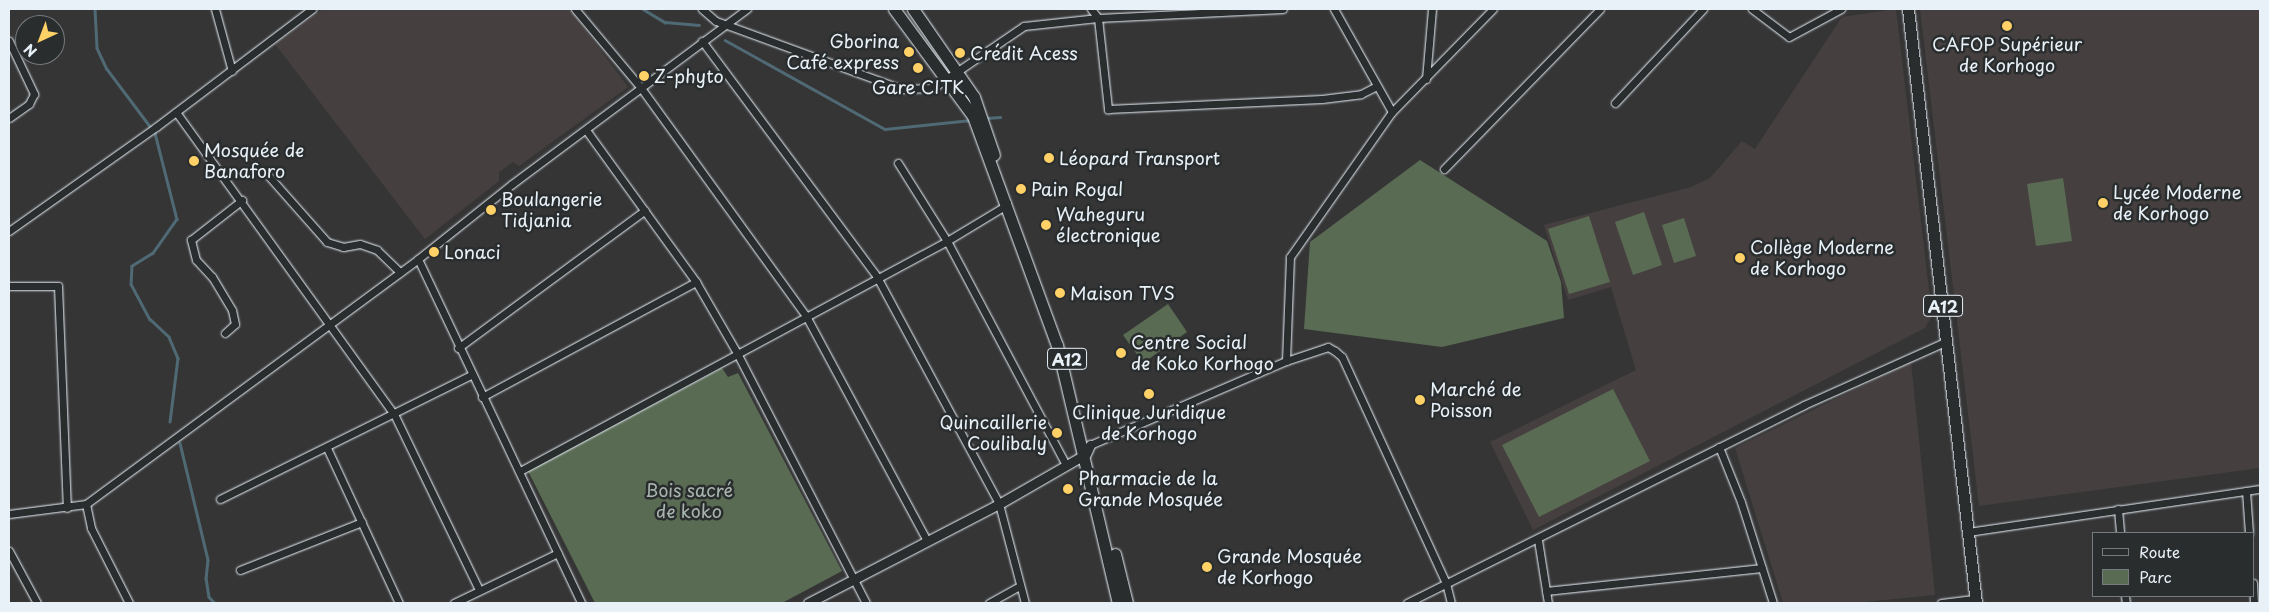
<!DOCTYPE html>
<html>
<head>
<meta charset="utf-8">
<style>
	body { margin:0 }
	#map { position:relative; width:2269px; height:612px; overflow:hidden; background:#363536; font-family:"Playpen Sans",sans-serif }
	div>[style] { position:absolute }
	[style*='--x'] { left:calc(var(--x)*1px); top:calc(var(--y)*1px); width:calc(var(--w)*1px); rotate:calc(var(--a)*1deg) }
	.built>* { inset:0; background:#453f3f }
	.green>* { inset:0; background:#5a6b54 }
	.stream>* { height:2.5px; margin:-1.25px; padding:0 1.25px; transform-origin:1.25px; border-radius:1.25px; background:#4f6a74 }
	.roads { filter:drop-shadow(0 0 1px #e8f1f8) drop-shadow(0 0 1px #e8f1f8) }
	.minor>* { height:7px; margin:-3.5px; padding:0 3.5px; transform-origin:3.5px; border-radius:3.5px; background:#2a2d2e }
	.tertiary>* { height:9px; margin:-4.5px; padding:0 4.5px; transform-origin:4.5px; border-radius:4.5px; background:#2a2d2e }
	.primary>* { height:11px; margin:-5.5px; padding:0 5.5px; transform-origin:5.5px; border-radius:5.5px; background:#2a2d2e }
	.dots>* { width:14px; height:14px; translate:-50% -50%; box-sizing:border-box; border:2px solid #2a2d2e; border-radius:50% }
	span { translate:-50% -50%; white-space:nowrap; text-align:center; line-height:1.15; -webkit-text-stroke:5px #2a2d2e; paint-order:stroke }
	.shield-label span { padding:1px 4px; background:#2a2d2e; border:1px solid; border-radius:4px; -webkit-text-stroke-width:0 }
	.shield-label { font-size:16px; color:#e8f1f8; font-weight:700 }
	.poi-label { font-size:18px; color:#e8f1f8 }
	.right { translate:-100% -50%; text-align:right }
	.left { translate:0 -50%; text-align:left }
	.park-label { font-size:18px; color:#a8b5ae }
	.frame { position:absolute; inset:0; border:10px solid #e8f1f8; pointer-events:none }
	.legend { position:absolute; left:2092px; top:532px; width:162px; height:65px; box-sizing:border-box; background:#2a2d2e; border:1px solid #767b7f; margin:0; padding:6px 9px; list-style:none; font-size:15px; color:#e8f1f8 }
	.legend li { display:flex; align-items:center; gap:10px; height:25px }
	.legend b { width:25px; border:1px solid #767b7f }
	.north { position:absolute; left:15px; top:15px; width:50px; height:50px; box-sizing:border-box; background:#2a2d2e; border:1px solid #767b7f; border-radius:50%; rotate:223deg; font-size:14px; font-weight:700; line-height:20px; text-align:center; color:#e8f1f8 }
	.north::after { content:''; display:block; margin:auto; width:18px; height:22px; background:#ffd166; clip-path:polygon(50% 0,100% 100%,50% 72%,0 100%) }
</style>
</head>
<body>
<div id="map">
	<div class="built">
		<i style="clip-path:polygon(323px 9px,570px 9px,628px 87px,519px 166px,513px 162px,499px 172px,499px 181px,425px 239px,275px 44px)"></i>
		<i style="clip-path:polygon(1896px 9px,1932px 316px,1925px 328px,1533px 530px,1490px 442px,1636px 370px,1611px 287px,1568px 300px,1544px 225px,1691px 187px,1710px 178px,1742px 141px,1755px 149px,1842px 17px)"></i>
		<i style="clip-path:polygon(1920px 9px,2260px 9px,2260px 468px,1979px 506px)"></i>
		<i style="clip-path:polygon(1911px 362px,1935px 595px,1854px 603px,1783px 603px,1735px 448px)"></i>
	</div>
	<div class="green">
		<i style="clip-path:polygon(1420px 160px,1547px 241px,1561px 282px,1564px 318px,1442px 347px,1304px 329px,1310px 242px)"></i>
		<i style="clip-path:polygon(2063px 178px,2072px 241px,2036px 246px,2027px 184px)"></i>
		<i style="clip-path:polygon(1644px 212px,1662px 265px,1633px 275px,1615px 222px)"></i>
		<i style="clip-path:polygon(1589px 216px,1610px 282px,1569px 294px,1548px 229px)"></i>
		<i style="clip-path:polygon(1684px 218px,1696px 256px,1674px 263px,1662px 225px)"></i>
		<i style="clip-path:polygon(1168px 304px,1187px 332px,1143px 363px,1123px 335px)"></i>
		<i style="clip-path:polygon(722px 368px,728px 377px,738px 373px,842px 571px,782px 603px,595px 603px,528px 471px)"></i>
		<i style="clip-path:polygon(1613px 389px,1650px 461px,1539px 517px,1502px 445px)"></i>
	</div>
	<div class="stream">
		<i style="--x:95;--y:9;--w:39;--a:87"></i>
		<i style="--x:97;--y:48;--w:23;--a:65"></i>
		<i style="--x:107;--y:69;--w:80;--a:53.1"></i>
		<i style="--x:155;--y:133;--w:89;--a:75.7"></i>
		<i style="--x:177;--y:219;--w:42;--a:125.2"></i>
		<i style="--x:153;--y:253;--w:25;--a:148"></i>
		<i style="--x:132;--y:266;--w:18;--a:93"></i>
		<i style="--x:131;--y:284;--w:40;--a:62"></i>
		<i style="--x:150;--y:319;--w:26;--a:43"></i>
		<i style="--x:169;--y:337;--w:23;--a:67"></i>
		<i style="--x:178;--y:358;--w:64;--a:97.1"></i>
		<i style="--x:643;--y:9;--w:26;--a:31"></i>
		<i style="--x:665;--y:22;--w:34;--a:5"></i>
		<i style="--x:725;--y:40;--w:183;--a:29.1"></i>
		<i style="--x:885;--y:129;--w:86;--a:-6"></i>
		<i style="--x:986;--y:118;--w:14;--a:-4"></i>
		<i style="--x:180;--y:443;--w:120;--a:76.5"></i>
		<i style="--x:208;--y:560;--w:18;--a:96"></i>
		<i style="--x:206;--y:578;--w:19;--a:81"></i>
		<i style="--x:209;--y:597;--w:8;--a:45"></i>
	</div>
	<div class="roads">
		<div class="minor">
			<i style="--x:215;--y:9;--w:64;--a:74.7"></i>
			<i style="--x:575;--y:9;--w:103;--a:50.1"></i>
			<i style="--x:641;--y:88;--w:281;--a:54.1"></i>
			<i style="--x:806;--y:316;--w:255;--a:61.7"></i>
			<i style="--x:702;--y:9;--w:18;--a:41"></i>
			<i style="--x:716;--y:21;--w:198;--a:20.1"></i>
			<i style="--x:902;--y:89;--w:31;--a:-2"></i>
			<i style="--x:933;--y:88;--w:110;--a:-34.3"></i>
			<i style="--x:1024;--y:26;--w:74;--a:-6.2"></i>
			<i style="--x:1098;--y:18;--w:185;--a:-2.8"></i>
			<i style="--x:1091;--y:9;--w:11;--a:52"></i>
			<i style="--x:1098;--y:18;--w:92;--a:83.7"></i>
			<i style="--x:1108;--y:109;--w:214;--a:-2.7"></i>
			<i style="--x:1322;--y:99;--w:39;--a:-7"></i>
			<i style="--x:1361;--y:94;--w:18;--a:-27"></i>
			<i style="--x:1334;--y:9;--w:118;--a:60.6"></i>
			<i style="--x:1752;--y:9;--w:46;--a:37.1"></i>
			<i style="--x:1789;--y:37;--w:59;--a:-28.3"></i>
			<i style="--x:9;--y:41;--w:59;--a:64.7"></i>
			<i style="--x:34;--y:94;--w:11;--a:117"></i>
			<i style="--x:29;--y:104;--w:24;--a:145"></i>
			<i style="--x:702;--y:41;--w:294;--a:53.4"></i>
			<i style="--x:877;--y:277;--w:258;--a:61.7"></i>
			<i style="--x:999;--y:504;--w:102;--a:75.3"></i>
			<i style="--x:1426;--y:79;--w:70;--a:-85.1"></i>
			<i style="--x:1615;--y:103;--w:129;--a:-46.9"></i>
			<i style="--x:176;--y:112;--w:372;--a:54.2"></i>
			<i style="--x:394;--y:414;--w:195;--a:64.2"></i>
			<i style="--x:586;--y:130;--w:188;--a:54.1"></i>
			<i style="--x:696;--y:282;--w:82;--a:60"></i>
			<i style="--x:737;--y:353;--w:281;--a:62.7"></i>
			<i style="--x:898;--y:163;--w:92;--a:57.9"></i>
			<i style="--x:947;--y:241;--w:254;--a:62"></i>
			<i style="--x:1444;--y:169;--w:223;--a:-45.7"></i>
			<i style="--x:266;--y:173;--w:92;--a:48.5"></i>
			<i style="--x:327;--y:242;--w:17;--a:17"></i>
			<i style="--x:343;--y:247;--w:17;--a:-10"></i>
			<i style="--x:360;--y:244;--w:18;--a:19"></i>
			<i style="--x:377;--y:250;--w:32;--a:44"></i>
			<i style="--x:9;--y:231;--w:180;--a:-35.3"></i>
			<i style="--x:156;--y:127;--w:196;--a:-37.1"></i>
			<i style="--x:418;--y:259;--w:381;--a:64.6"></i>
			<i style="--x:9;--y:286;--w:49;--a:0"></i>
			<i style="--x:58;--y:286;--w:222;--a:87.7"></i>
			<i style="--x:225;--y:333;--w:13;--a:-42"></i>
			<i style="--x:235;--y:324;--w:14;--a:-102"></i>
			<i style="--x:232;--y:310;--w:39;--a:-121"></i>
			<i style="--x:212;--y:277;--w:23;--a:-133"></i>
			<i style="--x:196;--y:260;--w:21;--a:-104"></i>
			<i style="--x:191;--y:240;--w:65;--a:-38.1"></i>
			<i style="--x:458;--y:348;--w:232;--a:-36.4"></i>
			<i style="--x:1286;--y:361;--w:104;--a:-87.8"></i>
			<i style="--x:1290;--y:257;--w:177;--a:-54.9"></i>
			<i style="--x:1392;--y:112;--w:144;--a:-45.6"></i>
			<i style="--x:482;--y:397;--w:243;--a:-28.3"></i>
			<i style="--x:1090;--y:445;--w:213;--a:-23.2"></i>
			<i style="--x:1286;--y:361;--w:44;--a:-18.4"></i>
			<i style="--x:1328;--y:347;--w:8;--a:30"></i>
			<i style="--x:1335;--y:351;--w:9;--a:41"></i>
			<i style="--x:1342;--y:357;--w:249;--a:65.3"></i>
			<i style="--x:1446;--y:583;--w:21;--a:76"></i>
			<i style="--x:1719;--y:447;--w:59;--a:68.2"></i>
			<i style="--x:1741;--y:502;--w:106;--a:72.4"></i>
			<i style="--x:327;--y:448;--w:171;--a:65.1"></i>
			<i style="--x:520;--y:471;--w:485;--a:-28.3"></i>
			<i style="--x:947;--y:241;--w:68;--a:-31.1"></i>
			<i style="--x:1005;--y:206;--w:4;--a:-63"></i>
			<i style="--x:2246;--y:491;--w:42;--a:85.9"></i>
			<i style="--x:220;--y:499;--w:280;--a:-26.3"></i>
			<i style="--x:86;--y:504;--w:25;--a:78"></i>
			<i style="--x:91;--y:528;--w:84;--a:63.1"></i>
			<i style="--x:2118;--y:509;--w:24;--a:85"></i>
			<i style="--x:9;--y:514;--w:78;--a:-7.4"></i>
			<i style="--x:86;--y:504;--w:413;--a:-36.4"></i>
			<i style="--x:418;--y:259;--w:120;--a:-38.6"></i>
			<i style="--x:512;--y:184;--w:293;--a:-36.7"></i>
			<i style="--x:1968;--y:532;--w:295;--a:-8.4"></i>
			<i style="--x:1538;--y:540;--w:64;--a:81"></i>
			<i style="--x:9;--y:551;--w:59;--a:61.7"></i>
			<i style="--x:240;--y:570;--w:131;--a:-21.5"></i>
			<i style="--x:2253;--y:583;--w:20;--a:87"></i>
			<i style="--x:1546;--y:591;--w:217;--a:-6.1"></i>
			<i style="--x:2125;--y:596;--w:7;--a:82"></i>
			<i style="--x:454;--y:603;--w:115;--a:-25.7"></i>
			<i style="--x:989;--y:603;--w:35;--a:-29"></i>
			<i style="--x:1407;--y:603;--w:444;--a:-26.5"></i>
			<i style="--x:1804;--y:405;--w:157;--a:-24.1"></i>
			<i style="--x:1941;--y:603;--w:35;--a:-7"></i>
		</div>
		<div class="tertiary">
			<i style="--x:808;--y:603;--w:215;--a:-27.4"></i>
			<i style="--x:999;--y:504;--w:100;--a:-29.9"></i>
			<i style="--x:1086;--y:454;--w:10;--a:-66"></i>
		</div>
		<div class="primary">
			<i style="--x:894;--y:9;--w:133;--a:53.6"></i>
			<i style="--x:973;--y:116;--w:244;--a:69.9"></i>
			<i style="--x:1057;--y:345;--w:265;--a:76.7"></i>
			<i style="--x:913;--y:9;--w:107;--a:55.3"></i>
			<i style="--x:974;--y:97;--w:61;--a:71"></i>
			<i style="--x:1908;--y:9;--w:598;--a:83.47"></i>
			<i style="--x:1115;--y:554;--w:50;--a:76.2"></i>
		</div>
	</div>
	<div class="dots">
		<i style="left:2007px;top:26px;background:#ffd166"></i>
		<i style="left:909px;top:52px;background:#ffd166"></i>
		<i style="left:960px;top:53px;background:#ffd166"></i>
		<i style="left:918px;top:68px;background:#ffd166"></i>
		<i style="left:644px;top:76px;background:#ffd166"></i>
		<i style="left:1049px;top:158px;background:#ffd166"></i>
		<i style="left:194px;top:161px;background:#ffd166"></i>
		<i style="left:1021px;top:189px;background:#ffd166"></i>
		<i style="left:2103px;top:203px;background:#ffd166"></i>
		<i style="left:491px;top:210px;background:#ffd166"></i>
		<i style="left:1046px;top:225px;background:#ffd166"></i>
		<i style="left:434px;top:252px;background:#ffd166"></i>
		<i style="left:1740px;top:258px;background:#ffd166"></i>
		<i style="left:1060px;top:293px;background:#ffd166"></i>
		<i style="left:1121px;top:353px;background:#ffd166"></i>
		<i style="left:1149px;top:394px;background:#ffd166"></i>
		<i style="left:1420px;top:400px;background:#ffd166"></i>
		<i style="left:1057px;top:433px;background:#ffd166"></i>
		<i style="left:1068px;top:489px;background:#ffd166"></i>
		<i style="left:1207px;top:567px;background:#ffd166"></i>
	</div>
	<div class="shield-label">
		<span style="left:1943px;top:306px">A12</span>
		<span style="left:1067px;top:359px">A12</span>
	</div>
	<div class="poi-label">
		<span class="right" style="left:899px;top:52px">Gborina<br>Café express</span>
		<span style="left:2007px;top:55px">CAFOP Supérieur<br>de Korhogo</span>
		<span class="left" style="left:970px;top:53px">Crédit Acess</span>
		<span class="left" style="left:654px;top:76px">Z-phyto</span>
		<span style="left:918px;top:87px">Gare CITK</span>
		<span class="left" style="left:204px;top:161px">Mosquée de<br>Banaforo</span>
		<span class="left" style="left:1059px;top:158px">Léopard Transport</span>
		<span class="left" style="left:1031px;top:189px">Pain Royal</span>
		<span class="left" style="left:2113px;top:203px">Lycée Moderne<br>de Korhogo</span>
		<span class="left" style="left:501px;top:210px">Boulangerie<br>Tidjania</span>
		<span class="left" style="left:1056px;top:225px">Waheguru<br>électronique</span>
		<span class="left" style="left:1750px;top:258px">Collège Moderne<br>de Korhogo</span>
		<span class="left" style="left:444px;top:252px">Lonaci</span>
		<span class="left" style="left:1070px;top:293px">Maison TVS</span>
		<span class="left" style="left:1131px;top:353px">Centre Social<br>de Koko Korhogo</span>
		<span class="left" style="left:1430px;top:400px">Marché de<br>Poisson</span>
		<span style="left:1149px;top:423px">Clinique Juridique<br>de Korhogo</span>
		<span class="right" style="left:1047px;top:433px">Quincaillerie<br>Coulibaly</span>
		<span class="left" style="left:1078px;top:489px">Pharmacie de la<br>Grande Mosquée</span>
		<span class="left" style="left:1217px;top:567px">Grande Mosquée<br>de Korhogo</span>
	</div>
	<div class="park-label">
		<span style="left:689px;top:501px">Bois sacré<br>de koko</span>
	</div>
	<div class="frame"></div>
	<ul class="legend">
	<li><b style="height:6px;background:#2a2d2e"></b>Route</li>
	<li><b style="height:14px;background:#5a6b54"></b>Parc</li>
	</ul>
	<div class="north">N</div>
</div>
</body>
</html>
